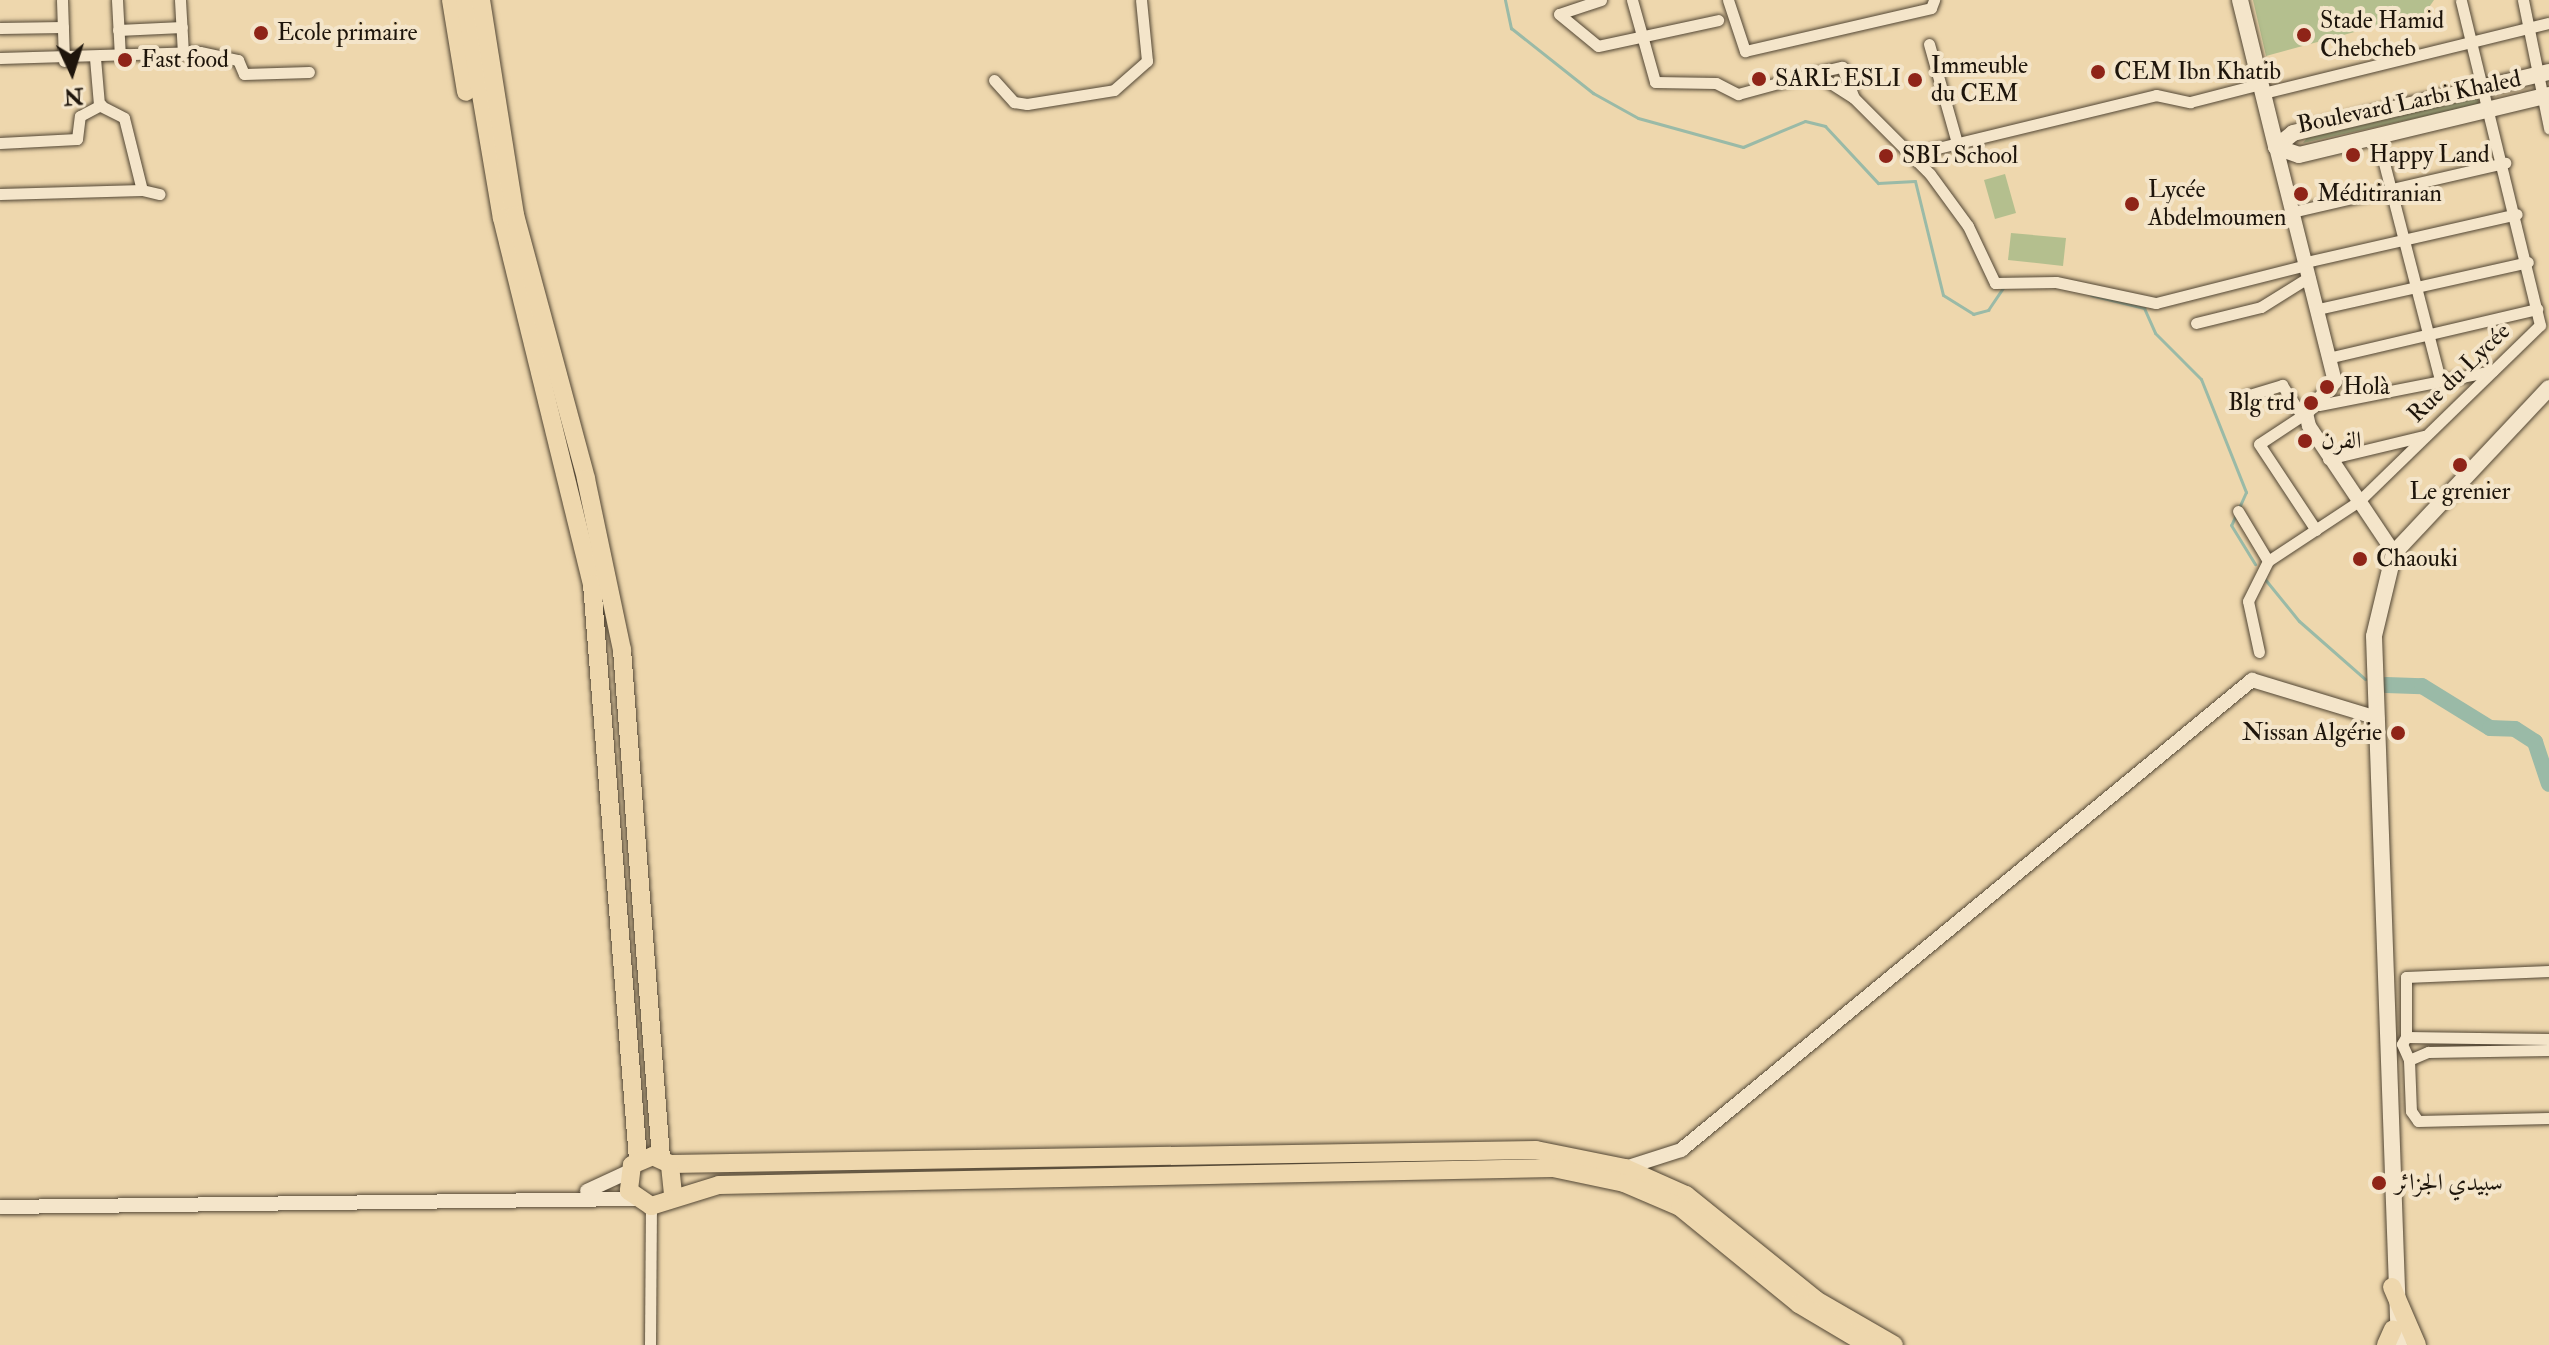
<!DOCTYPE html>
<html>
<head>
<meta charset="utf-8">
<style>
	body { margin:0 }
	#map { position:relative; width:2549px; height:1345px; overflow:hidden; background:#eed7ad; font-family:"IM FELL Double Pica",Amiri,serif }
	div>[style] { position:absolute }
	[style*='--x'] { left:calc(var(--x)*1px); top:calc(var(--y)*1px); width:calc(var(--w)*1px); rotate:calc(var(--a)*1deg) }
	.green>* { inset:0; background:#b4bf8e }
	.stream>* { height:3px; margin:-1.5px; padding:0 1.5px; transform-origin:1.5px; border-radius:1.5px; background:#9abaa7 }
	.river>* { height:16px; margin:-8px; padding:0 8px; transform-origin:8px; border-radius:8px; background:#9abaa7 }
	.roads { filter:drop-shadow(0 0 2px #524634) drop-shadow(0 0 2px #524634) }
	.minor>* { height:11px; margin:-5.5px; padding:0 5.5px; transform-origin:5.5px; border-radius:5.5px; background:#f4e5ca }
	.tertiary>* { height:14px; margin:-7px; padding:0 7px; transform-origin:7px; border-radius:7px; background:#f4e5ca }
	.secondary>* { height:16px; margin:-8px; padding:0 8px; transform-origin:8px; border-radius:8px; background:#f4e5ca }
	.primary>* { height:18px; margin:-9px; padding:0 9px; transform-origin:9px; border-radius:9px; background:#eed7ad }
	.trunk>* { height:18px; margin:-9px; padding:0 9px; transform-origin:9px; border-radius:9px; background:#eed7ad }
	.dots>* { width:22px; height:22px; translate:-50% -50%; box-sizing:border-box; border:4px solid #f4e5ca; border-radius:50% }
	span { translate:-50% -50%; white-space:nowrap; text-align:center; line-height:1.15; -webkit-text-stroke:8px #f4e5ca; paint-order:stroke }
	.poi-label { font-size:24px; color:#1e150b }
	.left { translate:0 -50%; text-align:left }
	.right { translate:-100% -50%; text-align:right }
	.street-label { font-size:24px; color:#1e150b }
	.north { position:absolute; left:32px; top:32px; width:80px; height:80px; -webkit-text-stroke:6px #f4e5ca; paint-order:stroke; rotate:176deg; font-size:22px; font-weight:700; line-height:32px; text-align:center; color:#1e150b }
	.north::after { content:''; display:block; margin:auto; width:28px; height:36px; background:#1e150b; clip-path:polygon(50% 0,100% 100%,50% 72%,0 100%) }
</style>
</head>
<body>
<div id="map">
	<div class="green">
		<i style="clip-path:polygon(2253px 0,2434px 0,2425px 13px,2266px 56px)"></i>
		<i style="clip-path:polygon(2477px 98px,2480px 104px,2303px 143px,2307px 138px)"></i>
		<i style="clip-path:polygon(2005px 174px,2016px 213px,1995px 219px,1984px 180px)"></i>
		<i style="clip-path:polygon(2011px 233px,2066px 238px,2063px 266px,2008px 260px)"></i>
	</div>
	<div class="stream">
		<i style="--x:1505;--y:0;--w:29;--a:78"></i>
		<i style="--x:1511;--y:28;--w:105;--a:38.4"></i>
		<i style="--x:1593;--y:93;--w:51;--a:29.1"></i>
		<i style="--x:1638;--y:118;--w:109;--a:15.4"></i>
		<i style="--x:1743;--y:147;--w:67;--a:-22.8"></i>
		<i style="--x:1805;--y:121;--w:21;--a:14"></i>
		<i style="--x:1825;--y:126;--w:78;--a:47.1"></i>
		<i style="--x:1878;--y:183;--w:37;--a:-3"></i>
		<i style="--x:1915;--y:181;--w:117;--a:76.2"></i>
		<i style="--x:1943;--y:295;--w:36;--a:32"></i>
		<i style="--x:1973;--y:314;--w:16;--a:-15"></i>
		<i style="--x:1988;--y:310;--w:27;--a:-56"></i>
		<i style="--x:2091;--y:295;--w:55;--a:13.8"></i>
		<i style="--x:2144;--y:308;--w:27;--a:66"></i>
		<i style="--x:2155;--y:333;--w:65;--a:45"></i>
		<i style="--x:2201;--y:379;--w:122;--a:68.3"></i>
		<i style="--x:2246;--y:492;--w:36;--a:114"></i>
		<i style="--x:2231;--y:525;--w:46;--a:58.4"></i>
		<i style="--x:2264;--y:578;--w:55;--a:50.9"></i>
		<i style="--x:2299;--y:621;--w:88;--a:41.3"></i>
	</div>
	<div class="river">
		<i style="--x:2386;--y:685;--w:36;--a:2"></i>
		<i style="--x:2422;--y:686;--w:80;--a:31.7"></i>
		<i style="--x:2490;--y:728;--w:25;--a:2"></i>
		<i style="--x:2515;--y:729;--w:24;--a:33"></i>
		<i style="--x:2535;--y:742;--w:44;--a:71.6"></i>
	</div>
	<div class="roads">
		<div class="minor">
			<i style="--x:62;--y:0;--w:61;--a:88.1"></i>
			<i style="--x:117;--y:0;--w:57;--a:87"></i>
			<i style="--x:180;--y:0;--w:54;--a:86.8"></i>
			<i style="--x:1601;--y:0;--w:44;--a:161.6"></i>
			<i style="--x:1559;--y:14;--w:50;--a:39.4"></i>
			<i style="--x:1598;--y:46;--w:123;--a:-12.2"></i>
			<i style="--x:1632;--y:0;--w:85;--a:74.3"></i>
			<i style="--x:1655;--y:82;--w:61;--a:0.9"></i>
			<i style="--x:1716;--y:83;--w:25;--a:27"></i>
			<i style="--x:1738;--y:94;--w:80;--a:-15.3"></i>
			<i style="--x:1815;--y:73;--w:46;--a:32.7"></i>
			<i style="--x:1854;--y:98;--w:107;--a:45"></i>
			<i style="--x:1930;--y:174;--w:64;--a:53.8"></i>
			<i style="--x:1968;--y:226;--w:63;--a:64.7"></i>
			<i style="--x:1995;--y:283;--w:61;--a:-0.9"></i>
			<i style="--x:2056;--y:282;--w:102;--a:11.9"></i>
			<i style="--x:2156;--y:303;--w:155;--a:-14.2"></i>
			<i style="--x:1728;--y:0;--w:54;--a:71.6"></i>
			<i style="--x:1745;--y:51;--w:191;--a:-13"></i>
			<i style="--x:1931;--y:8;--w:9;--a:-69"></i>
			<i style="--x:2523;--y:0;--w:131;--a:78.5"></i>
			<i style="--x:0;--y:28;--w:63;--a:-0.9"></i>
			<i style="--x:118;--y:30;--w:64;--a:-2.7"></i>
			<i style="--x:1929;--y:44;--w:103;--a:74.2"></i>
			<i style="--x:0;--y:58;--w:200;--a:-1.7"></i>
			<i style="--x:200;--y:52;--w:39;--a:12"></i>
			<i style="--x:238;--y:60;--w:15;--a:67"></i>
			<i style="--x:244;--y:74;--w:65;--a:-1.8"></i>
			<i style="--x:95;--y:58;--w:47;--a:85.1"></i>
			<i style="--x:99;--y:105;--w:28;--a:27"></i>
			<i style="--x:124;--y:118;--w:74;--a:76"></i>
			<i style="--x:142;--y:190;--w:18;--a:13"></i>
			<i style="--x:1815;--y:73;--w:28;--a:-13"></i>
			<i style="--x:1842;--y:67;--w:33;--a:69"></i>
			<i style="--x:994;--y:80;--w:30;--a:48"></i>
			<i style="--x:1014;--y:102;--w:13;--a:9"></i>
			<i style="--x:1027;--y:104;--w:88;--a:-9.1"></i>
			<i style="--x:1114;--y:90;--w:44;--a:-41.3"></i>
			<i style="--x:1147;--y:61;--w:61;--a:-95.6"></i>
			<i style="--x:2263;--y:93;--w:294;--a:-13.8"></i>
			<i style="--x:2377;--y:136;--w:252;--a:75.5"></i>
			<i style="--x:0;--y:143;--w:77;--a:-3"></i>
			<i style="--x:77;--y:139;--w:23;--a:-83"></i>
			<i style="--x:80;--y:116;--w:24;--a:-28"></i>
			<i style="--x:1913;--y:154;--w:250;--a:-13.6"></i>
			<i style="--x:2156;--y:95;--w:35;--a:12"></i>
			<i style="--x:2190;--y:102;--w:72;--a:-14.4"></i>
			<i style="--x:0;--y:194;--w:142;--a:-1.6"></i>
			<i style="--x:2292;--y:212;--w:219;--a:-13"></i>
			<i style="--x:2306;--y:262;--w:216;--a:-12.8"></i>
			<i style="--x:2318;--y:309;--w:215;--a:-12.6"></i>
			<i style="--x:2196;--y:323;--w:67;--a:-13.8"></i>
			<i style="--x:2261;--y:307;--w:57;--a:-32"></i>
			<i style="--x:2332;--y:357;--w:211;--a:-13.2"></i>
			<i style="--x:2246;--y:396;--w:38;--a:-17"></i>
			<i style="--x:2282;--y:385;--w:37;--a:57"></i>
			<i style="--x:2319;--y:405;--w:177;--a:-11.1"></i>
			<i style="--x:2306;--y:413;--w:56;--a:146.6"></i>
			<i style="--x:2259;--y:444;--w:103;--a:56.5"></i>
			<i style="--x:2328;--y:459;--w:99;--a:-13.5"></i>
			<i style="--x:2238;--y:511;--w:58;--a:59"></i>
			<i style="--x:2259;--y:652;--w:52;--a:-102.2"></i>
			<i style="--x:2248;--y:601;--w:45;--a:-63.4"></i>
			<i style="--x:2268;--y:561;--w:109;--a:-33.4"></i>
			<i style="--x:2359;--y:501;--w:252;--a:-44.2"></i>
			<i style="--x:2540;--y:325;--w:334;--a:-103.7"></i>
			<i style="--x:2406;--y:1037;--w:60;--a:-90"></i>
			<i style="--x:2406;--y:977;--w:143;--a:-2.4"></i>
			<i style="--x:2549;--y:1039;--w:143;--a:-179.2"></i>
			<i style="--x:2406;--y:1037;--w:8;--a:120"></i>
			<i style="--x:2402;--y:1044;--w:17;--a:66"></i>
			<i style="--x:2409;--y:1060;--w:21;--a:-23"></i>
			<i style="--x:2428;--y:1052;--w:121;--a:-0.9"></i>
			<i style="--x:2409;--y:1060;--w:51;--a:87.8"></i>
			<i style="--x:2411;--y:1111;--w:12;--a:55"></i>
			<i style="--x:2418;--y:1121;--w:131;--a:-1.3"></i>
			<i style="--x:650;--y:1345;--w:139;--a:-89.6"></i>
		</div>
		<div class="tertiary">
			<i style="--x:2276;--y:147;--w:242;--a:75.9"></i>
			<i style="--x:2335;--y:382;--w:42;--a:133.1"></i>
			<i style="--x:2306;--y:413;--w:13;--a:77"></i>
			<i style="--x:2309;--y:426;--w:153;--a:56.2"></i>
			<i style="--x:1625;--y:1168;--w:59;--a:-17.8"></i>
			<i style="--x:1681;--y:1150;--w:740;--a:-39.46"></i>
			<i style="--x:2252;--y:680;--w:131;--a:16.9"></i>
			<i style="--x:587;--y:1191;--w:45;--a:-24.9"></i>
			<i style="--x:0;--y:1207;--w:635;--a:-0.72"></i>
		</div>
		<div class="secondary">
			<i style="--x:2240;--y:0;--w:151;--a:76.2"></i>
			<i style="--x:2276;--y:147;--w:22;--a:-39"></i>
			<i style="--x:2293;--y:133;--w:263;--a:-13.4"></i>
			<i style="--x:2276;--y:147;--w:24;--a:19"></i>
			<i style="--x:2299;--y:155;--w:257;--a:-13.5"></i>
			<i style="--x:2399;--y:1345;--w:709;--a:-92.02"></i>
			<i style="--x:2374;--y:636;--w:85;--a:-76.5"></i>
			<i style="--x:2394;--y:553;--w:226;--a:-46.8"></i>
		</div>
		<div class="primary">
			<i style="--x:2392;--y:1287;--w:63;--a:66.7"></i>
		</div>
		<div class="trunk">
			<i style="--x:451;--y:0;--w:93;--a:80.7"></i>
			<i style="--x:465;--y:0;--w:221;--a:80.4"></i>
			<i style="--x:502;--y:218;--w:377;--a:76.2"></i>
			<i style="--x:592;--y:584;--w:578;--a:85.43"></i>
			<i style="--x:481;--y:0;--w:218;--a:81"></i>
			<i style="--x:515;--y:215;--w:273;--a:74.9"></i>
			<i style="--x:586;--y:479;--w:175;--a:78.1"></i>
			<i style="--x:622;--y:650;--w:509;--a:85.61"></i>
			<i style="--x:670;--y:1164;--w:866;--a:-0.93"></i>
			<i style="--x:1536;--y:1150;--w:91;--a:11.4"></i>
			<i style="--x:1625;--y:1168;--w:67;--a:23.9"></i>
			<i style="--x:1686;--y:1195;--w:167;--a:38.9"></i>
			<i style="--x:1816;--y:1300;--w:90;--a:30"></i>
			<i style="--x:673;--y:1194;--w:30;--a:-96"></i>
			<i style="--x:670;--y:1164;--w:19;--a:-155"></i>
			<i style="--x:653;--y:1156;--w:23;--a:157"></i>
			<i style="--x:632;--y:1165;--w:26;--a:97"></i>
			<i style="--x:629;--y:1191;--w:27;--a:34"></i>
			<i style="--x:651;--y:1206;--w:71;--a:-17.2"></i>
			<i style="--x:719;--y:1185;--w:834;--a:-1.17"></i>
			<i style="--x:1553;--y:1168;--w:73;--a:11.9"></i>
			<i style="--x:1624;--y:1183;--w:61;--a:23.2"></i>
			<i style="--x:1680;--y:1207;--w:154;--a:39.2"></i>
			<i style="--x:1799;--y:1304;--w:80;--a:30.7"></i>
			<i style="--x:2386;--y:1345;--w:17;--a:-66"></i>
		</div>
	</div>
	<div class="dots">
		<i style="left:261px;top:33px;background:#8f2418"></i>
		<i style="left:2304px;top:35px;background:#8f2418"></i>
		<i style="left:125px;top:60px;background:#8f2418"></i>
		<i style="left:2098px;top:72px;background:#8f2418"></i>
		<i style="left:1759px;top:79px;background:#8f2418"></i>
		<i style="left:1915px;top:80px;background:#8f2418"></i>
		<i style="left:2353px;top:155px;background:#8f2418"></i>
		<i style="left:1886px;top:156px;background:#8f2418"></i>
		<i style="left:2301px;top:194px;background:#8f2418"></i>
		<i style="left:2132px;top:204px;background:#8f2418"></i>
		<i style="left:2327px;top:387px;background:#8f2418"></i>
		<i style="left:2311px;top:403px;background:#8f2418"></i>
		<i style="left:2305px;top:441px;background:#8f2418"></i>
		<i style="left:2460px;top:465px;background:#8f2418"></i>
		<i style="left:2360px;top:559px;background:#8f2418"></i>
		<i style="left:2398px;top:733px;background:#8f2418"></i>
		<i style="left:2379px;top:1183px;background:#8f2418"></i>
	</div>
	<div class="poi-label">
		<span class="left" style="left:2320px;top:35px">Stade Hamid<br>Chebcheb</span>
		<span class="left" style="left:277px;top:33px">Ecole primaire</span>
		<span class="left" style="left:141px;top:60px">Fast food</span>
		<span class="left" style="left:1931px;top:80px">Immeuble<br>du CEM</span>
		<span class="left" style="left:2114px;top:72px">CEM Ibn Khatib</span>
		<span class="left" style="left:1775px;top:79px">SARL ESLI</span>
		<span class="left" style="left:2369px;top:155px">Happy Land</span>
		<span class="left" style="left:1902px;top:156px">SBL School</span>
		<span class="left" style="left:2148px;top:204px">Lycée<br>Abdelmoumen</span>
		<span class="left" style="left:2317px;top:194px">Méditiranian</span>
		<span class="left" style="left:2343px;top:387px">Holà</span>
		<span class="right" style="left:2295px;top:403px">Blg trd</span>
		<span class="left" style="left:2321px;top:441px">الفرن</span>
		<span style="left:2460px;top:492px">Le grenier</span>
		<span class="left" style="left:2376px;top:559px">Chaouki</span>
		<span class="right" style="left:2382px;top:733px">Nissan Algérie</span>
		<span class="left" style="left:2395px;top:1183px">سبيدي الجزائر</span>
	</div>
	<div class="street-label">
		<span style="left:2409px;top:102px;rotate:-12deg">Boulevard Larbi Khaled</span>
		<span style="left:2459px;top:373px;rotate:-44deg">Rue du Lycée</span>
	</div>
	<div class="north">N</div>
</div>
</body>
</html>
